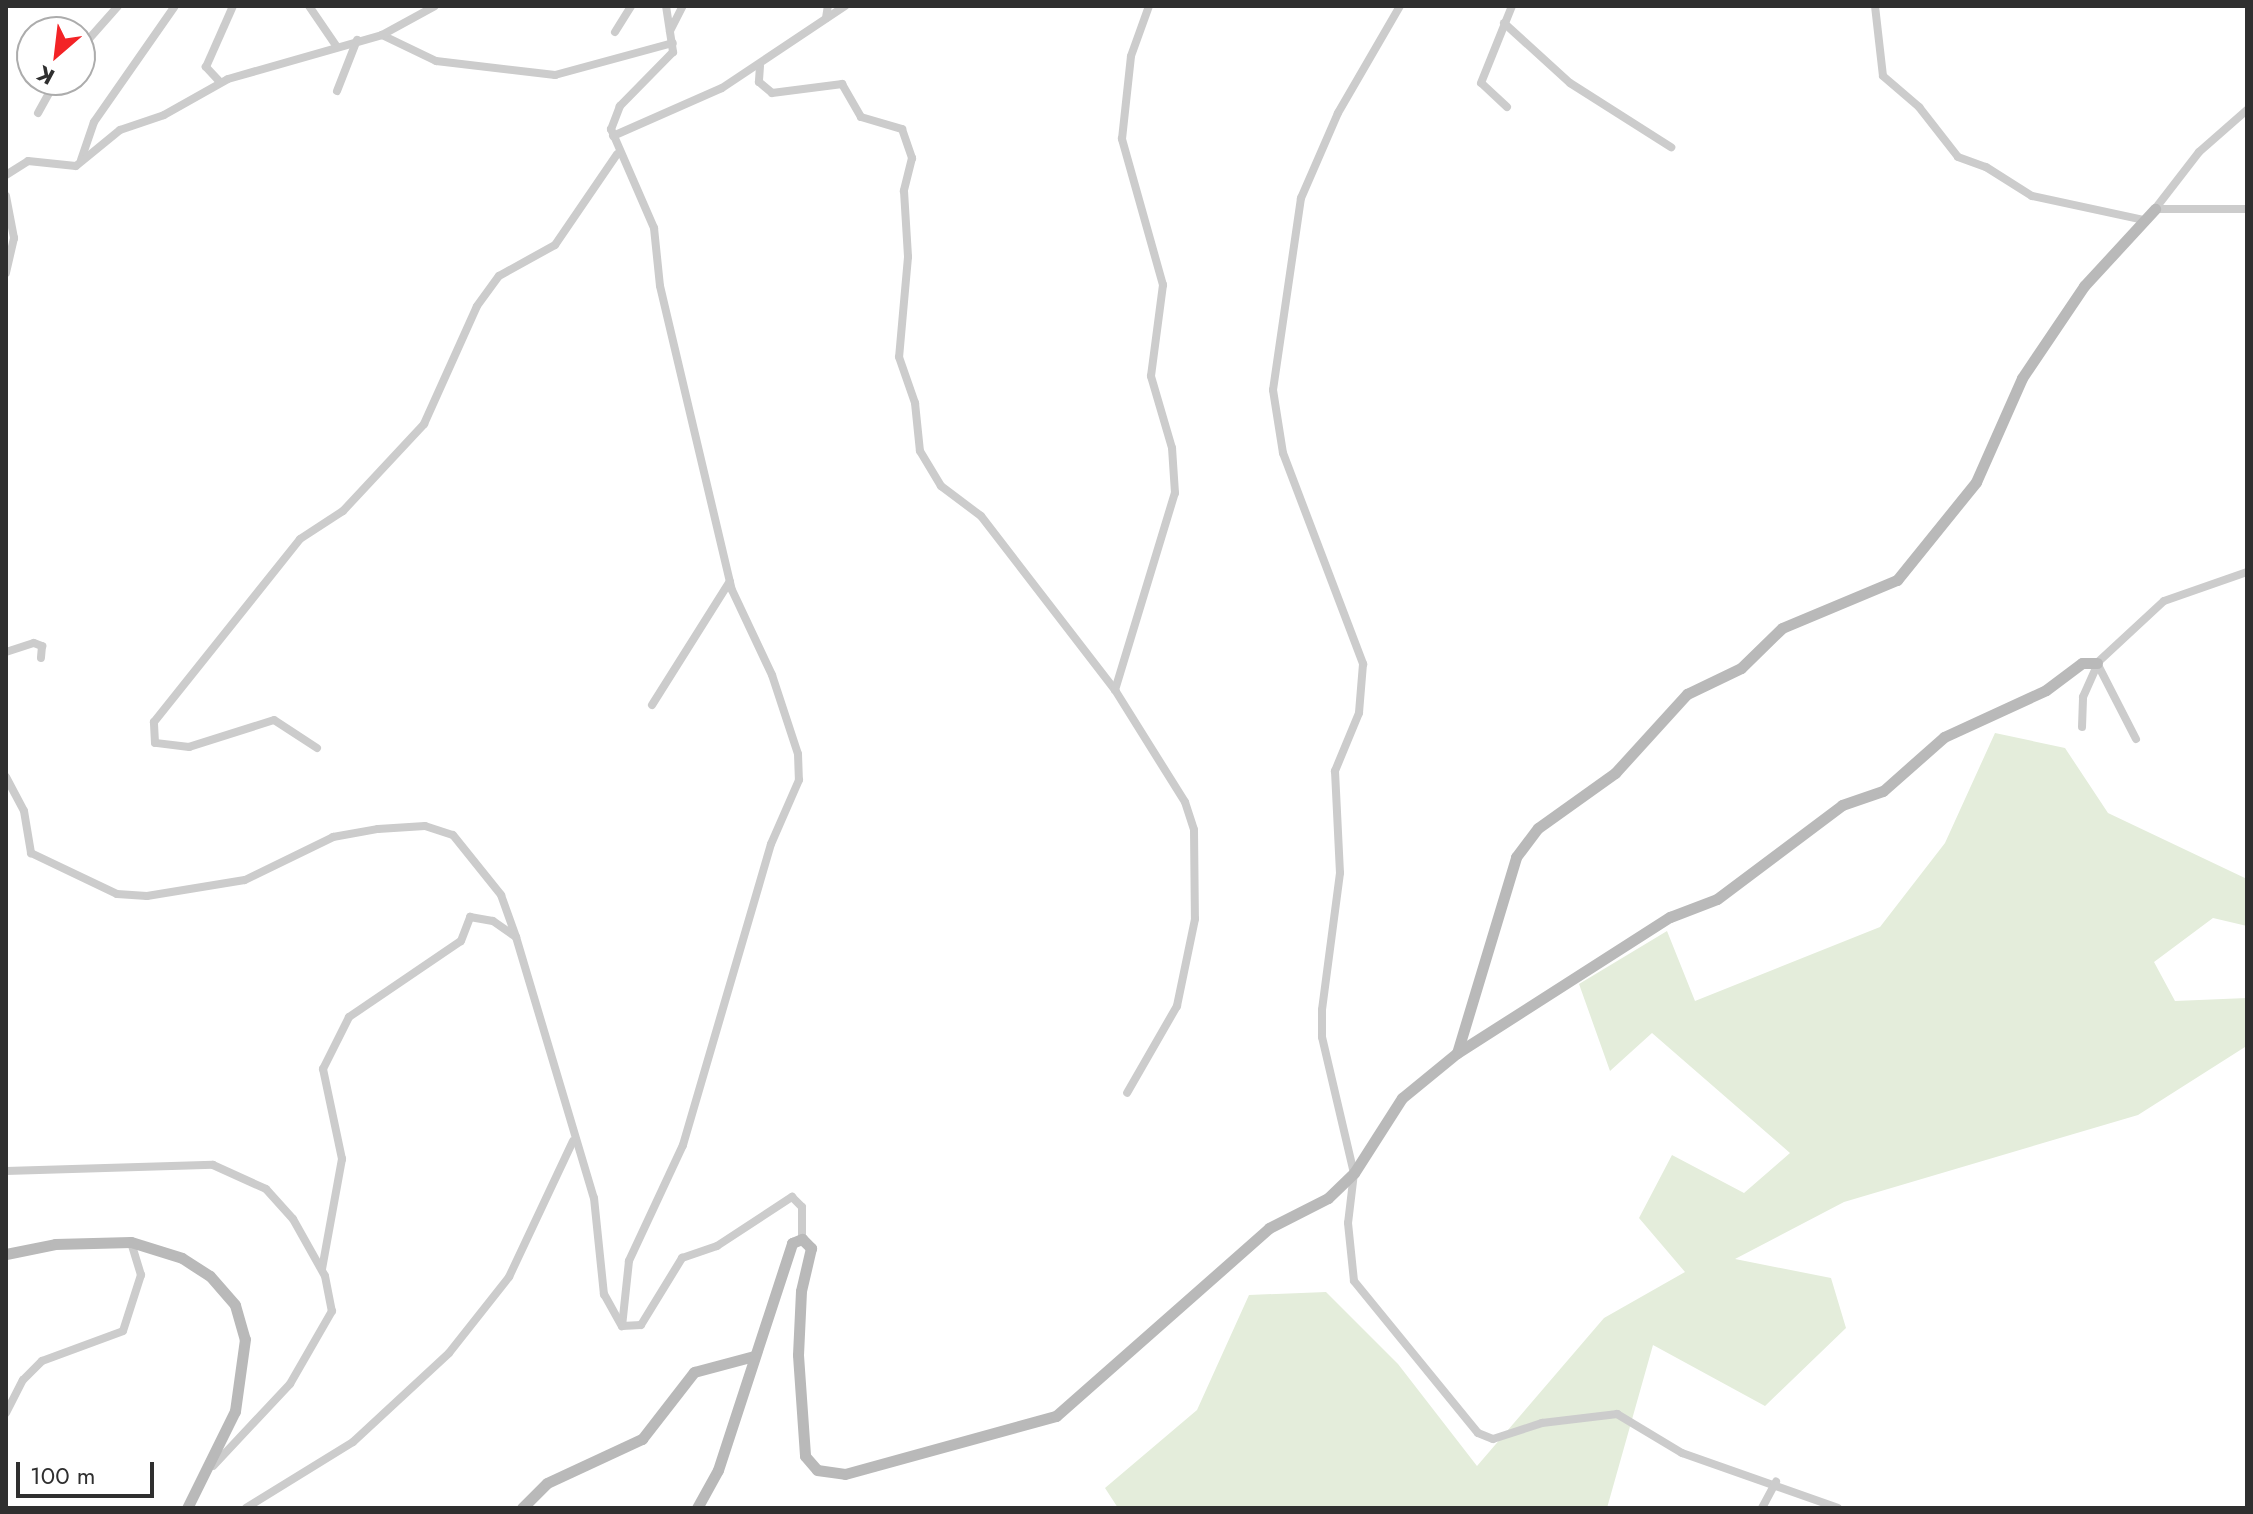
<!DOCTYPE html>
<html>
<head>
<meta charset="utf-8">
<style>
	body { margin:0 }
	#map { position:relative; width:2253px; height:1514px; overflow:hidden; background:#fff; font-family:Jost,sans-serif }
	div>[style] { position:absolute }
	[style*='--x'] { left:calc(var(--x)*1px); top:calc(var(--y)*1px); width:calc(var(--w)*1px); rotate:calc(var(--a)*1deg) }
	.green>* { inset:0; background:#e4eddb }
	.street>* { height:8px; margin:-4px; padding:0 4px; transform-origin:4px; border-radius:4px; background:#ccc }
	.secondary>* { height:11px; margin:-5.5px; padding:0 5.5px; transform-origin:5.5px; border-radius:5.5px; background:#b9b9b9 }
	span { translate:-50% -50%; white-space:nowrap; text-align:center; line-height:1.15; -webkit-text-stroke:8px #fff; paint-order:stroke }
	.frame { position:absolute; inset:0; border:8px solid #2f2f2f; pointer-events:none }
	.north { position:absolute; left:16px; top:16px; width:80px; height:80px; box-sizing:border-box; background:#fff; border:2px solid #acacac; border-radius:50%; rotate:208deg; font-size:22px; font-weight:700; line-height:32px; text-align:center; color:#2f2f2f }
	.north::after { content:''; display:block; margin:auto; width:28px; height:36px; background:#f32326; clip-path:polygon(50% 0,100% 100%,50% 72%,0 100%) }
	.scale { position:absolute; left:16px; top:1462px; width:138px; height:36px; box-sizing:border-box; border:4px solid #2f2f2f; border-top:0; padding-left:10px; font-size:24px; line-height:28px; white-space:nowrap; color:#2f2f2f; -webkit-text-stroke:6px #fff; paint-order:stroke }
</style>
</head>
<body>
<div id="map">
	<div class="green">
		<i style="clip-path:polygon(1995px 733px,2065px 748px,2108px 813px,2247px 879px,2247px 926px,2213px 918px,2154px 962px,2175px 1001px,2247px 998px,2245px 1047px,2138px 1115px,1844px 1202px,1735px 1259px,1831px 1278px,1846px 1328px,1765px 1406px,1653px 1345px,1607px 1508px,1118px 1508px,1105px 1488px,1197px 1410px,1249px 1295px,1326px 1292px,1398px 1364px,1477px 1466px,1604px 1318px,1685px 1272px,1639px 1218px,1672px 1155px,1744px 1193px,1790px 1153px,1652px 1033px,1610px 1071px,1579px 984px,1667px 931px,1695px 1001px,1880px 927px,1945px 843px)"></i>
	</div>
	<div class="street">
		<i style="--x:309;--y:6;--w:50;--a:55.7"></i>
		<i style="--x:666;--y:6;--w:47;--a:81.3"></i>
		<i style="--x:673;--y:52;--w:76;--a:134.5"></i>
		<i style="--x:620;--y:106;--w:25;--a:111"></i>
		<i style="--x:611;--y:129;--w:108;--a:66.5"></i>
		<i style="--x:654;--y:228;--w:58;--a:84.1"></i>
		<i style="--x:660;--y:286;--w:312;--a:76.7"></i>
		<i style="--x:732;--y:590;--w:94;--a:64.8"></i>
		<i style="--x:772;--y:675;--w:83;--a:71.8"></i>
		<i style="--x:798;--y:754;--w:26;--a:88"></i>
		<i style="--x:799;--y:780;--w:70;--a:113.6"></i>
		<i style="--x:771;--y:844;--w:314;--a:106.3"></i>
		<i style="--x:683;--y:1145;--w:128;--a:115"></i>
		<i style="--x:629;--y:1261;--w:65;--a:96.1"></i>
		<i style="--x:622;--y:1326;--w:19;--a:-3"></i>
		<i style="--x:641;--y:1325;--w:79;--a:-58.5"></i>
		<i style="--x:682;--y:1258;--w:37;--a:-19"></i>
		<i style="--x:717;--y:1246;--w:90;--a:-33.2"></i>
		<i style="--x:792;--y:1197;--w:14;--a:45"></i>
		<i style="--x:802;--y:1207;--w:32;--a:90"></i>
		<i style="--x:1400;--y:6;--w:124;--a:120.1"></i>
		<i style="--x:1338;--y:113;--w:93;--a:113.5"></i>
		<i style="--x:1301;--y:198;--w:194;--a:98.3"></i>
		<i style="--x:1273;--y:390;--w:64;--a:81"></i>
		<i style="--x:1283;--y:453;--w:226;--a:69.2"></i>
		<i style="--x:1363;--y:664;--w:49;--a:94.7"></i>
		<i style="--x:1359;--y:713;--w:63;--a:112.5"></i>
		<i style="--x:1335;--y:771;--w:102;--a:87.2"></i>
		<i style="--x:1340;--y:873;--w:138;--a:97.5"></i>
		<i style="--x:1322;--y:1010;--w:27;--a:90"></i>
		<i style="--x:1322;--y:1037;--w:140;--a:76.8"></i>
		<i style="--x:1354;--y:1173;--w:50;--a:96.8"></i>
		<i style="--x:1348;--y:1223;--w:58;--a:84.1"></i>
		<i style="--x:1354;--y:1281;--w:196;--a:50.8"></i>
		<i style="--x:1478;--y:1433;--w:16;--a:22"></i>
		<i style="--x:1493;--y:1439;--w:52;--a:-18.1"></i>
		<i style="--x:1542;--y:1423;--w:76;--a:-6.8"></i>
		<i style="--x:1617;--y:1414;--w:76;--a:31"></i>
		<i style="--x:1682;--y:1453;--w:165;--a:19.4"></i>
		<i style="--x:1875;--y:6;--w:70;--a:83.5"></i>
		<i style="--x:1883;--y:76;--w:48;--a:40.7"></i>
		<i style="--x:1919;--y:107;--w:63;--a:52"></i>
		<i style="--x:1958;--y:157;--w:30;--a:20"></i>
		<i style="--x:1986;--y:167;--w:54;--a:32.2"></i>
		<i style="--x:2032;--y:196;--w:115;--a:12.1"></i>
		<i style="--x:826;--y:18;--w:12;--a:-81"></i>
		<i style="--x:1504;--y:23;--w:89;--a:42.3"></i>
		<i style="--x:1570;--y:83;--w:120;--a:32.4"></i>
		<i style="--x:670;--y:31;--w:28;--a:-63"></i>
		<i style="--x:615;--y:32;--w:31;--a:-58"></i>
		<i style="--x:382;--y:35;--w:60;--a:25.7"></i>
		<i style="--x:436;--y:61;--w:120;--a:6.7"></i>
		<i style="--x:555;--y:75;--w:122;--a:-15.2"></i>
		<i style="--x:80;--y:49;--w:57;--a:-48.5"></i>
		<i style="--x:760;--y:66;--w:16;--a:94"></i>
		<i style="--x:759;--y:82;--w:17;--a:40"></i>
		<i style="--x:772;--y:93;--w:71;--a:-7.3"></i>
		<i style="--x:842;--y:84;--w:38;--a:60"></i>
		<i style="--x:861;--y:117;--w:43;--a:16.3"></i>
		<i style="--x:902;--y:129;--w:31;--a:71"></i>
		<i style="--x:912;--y:158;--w:34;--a:104"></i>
		<i style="--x:904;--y:191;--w:66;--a:86.5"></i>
		<i style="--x:908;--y:257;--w:100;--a:95.1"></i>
		<i style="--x:899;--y:357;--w:49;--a:70.8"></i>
		<i style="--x:915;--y:403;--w:48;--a:84.1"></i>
		<i style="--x:920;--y:451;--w:41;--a:59"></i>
		<i style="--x:941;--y:486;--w:50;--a:36.9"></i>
		<i style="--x:981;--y:516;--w:220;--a:52.4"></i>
		<i style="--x:1115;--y:690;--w:132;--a:58"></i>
		<i style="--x:1185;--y:802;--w:29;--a:72"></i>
		<i style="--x:1194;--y:830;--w:89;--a:89.4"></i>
		<i style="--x:1195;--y:919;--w:89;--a:101.7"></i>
		<i style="--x:1177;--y:1006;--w:100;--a:119.9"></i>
		<i style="--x:220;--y:82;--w:21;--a:-133"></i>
		<i style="--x:206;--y:67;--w:67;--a:-66.1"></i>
		<i style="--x:337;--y:91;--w:55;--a:-68.6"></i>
		<i style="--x:1507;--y:107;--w:35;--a:-137"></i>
		<i style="--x:1481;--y:83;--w:83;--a:-68.1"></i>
		<i style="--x:38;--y:113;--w:38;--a:-61"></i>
		<i style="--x:613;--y:136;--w:119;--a:-23.8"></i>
		<i style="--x:722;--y:88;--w:148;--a:-33.7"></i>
		<i style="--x:81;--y:160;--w:40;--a:-71.1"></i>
		<i style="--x:94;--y:122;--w:141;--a:-55.1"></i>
		<i style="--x:6;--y:175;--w:26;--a:-32"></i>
		<i style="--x:28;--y:161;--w:48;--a:5.9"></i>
		<i style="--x:76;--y:166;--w:57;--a:-39.3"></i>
		<i style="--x:120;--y:130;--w:46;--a:-18.8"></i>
		<i style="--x:164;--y:115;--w:73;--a:-29.4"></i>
		<i style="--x:228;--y:79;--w:160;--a:-15.9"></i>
		<i style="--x:382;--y:35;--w:60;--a:-28.7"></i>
		<i style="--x:6;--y:196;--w:43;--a:79.2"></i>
		<i style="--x:14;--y:238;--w:36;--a:103"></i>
		<i style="--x:2155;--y:209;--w:72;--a:-52.3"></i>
		<i style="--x:2199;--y:152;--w:64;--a:-41.2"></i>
		<i style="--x:2155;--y:209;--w:92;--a:0"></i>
		<i style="--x:6;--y:652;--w:29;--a:-18"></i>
		<i style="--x:34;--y:643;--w:9;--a:21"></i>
		<i style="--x:42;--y:646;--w:12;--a:95"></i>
		<i style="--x:1115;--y:690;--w:206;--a:-73.1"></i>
		<i style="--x:1175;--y:493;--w:45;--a:-93.8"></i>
		<i style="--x:1172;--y:448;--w:75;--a:-106.3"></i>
		<i style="--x:1151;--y:376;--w:92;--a:-82.5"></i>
		<i style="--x:1163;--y:285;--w:152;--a:-105.7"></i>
		<i style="--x:1122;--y:139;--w:83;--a:-83.8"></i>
		<i style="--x:1131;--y:56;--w:53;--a:-70.2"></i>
		<i style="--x:652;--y:705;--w:146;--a:-57.8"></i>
		<i style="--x:2082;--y:727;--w:30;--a:-88"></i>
		<i style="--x:2083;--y:697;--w:36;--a:-66"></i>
		<i style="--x:2136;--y:739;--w:85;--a:-117.2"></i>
		<i style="--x:2097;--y:663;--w:91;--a:-42.8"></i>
		<i style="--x:2164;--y:601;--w:88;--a:-19.3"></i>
		<i style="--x:317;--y:748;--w:51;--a:-146.9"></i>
		<i style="--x:274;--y:720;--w:89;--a:162.4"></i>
		<i style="--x:189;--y:747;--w:34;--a:-173"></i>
		<i style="--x:155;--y:743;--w:21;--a:-93"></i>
		<i style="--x:154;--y:722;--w:234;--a:-51.4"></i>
		<i style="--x:300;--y:539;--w:51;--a:-33.1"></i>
		<i style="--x:343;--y:511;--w:119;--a:-47"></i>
		<i style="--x:424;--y:424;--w:129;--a:-65.8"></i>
		<i style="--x:477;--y:306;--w:37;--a:-54"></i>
		<i style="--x:499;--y:276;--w:64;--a:-29"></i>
		<i style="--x:555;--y:245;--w:110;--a:-55.7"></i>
		<i style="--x:6;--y:777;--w:38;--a:62"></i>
		<i style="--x:24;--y:811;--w:43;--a:80.5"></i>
		<i style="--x:31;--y:853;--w:95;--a:25.5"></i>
		<i style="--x:117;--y:894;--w:30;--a:4"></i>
		<i style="--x:147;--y:896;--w:99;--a:-9.3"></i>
		<i style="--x:245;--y:880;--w:98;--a:-26"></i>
		<i style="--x:333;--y:837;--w:46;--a:-10.1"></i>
		<i style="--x:378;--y:829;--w:47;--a:-3.7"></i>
		<i style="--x:425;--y:826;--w:29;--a:18"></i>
		<i style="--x:453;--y:835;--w:77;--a:51.3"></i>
		<i style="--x:501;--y:895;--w:45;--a:70.3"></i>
		<i style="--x:516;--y:937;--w:272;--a:73.4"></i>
		<i style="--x:594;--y:1198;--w:97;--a:84.1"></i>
		<i style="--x:604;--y:1294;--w:37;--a:61"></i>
		<i style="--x:6;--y:1171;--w:207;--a:-1.7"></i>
		<i style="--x:213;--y:1165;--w:58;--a:24.4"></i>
		<i style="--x:266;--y:1189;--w:40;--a:48"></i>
		<i style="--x:293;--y:1219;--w:65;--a:60.7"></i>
		<i style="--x:325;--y:1276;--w:36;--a:79"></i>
		<i style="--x:332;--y:1311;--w:84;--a:119.9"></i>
		<i style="--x:290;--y:1384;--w:112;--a:133.2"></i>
		<i style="--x:322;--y:1269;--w:112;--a:-79.7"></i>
		<i style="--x:342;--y:1159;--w:92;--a:-101.9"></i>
		<i style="--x:323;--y:1069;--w:58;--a:-63.4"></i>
		<i style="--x:349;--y:1017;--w:135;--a:-34.2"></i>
		<i style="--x:461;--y:941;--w:26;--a:-69"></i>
		<i style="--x:470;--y:917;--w:23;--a:10"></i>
		<i style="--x:493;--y:921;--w:28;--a:35"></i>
		<i style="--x:6;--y:1413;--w:37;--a:-63"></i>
		<i style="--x:23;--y:1380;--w:27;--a:-45"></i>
		<i style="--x:42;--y:1361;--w:86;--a:-20.3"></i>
		<i style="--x:123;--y:1331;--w:59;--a:-72.2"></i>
		<i style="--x:141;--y:1275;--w:34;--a:-107"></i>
		<i style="--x:246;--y:1508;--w:126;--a:-31.7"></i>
		<i style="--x:353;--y:1442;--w:131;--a:-42.8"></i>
		<i style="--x:449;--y:1353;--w:97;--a:-51.7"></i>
		<i style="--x:509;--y:1277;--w:150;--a:-64.8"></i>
		<i style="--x:1762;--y:1508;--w:30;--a:-62"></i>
	</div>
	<div class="secondary">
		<i style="--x:1457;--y:1053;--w:253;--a:-32.6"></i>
		<i style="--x:1670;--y:917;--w:50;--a:-21"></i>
		<i style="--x:1717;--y:899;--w:156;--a:-36.9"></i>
		<i style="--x:1842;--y:805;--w:43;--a:-18.9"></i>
		<i style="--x:1883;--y:791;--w:81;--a:-41.5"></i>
		<i style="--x:1944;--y:737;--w:112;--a:-24.7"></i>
		<i style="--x:2046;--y:690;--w:45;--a:-36.9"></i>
		<i style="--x:2082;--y:663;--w:15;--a:0"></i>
		<i style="--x:6;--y:1254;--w:50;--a:-11.5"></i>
		<i style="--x:55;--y:1244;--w:76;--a:-1.5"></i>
		<i style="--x:131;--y:1242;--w:53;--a:17.4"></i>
		<i style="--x:182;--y:1258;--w:33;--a:33"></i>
		<i style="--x:210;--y:1276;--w:38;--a:49"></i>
		<i style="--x:235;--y:1305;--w:35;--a:74"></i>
		<i style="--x:245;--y:1339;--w:73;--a:97.9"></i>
		<i style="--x:235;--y:1411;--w:108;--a:116.3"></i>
		<i style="--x:522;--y:1508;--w:35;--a:-45"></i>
		<i style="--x:547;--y:1483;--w:105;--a:-24.9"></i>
		<i style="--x:642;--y:1439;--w:85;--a:-52.2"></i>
		<i style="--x:694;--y:1372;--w:62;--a:-14.9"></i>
		<i style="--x:697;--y:1508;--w:43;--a:-61.1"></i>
		<i style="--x:718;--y:1470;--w:239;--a:-71.9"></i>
		<i style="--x:792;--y:1243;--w:11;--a:-22"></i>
		<i style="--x:802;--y:1239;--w:13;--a:45"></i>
		<i style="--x:811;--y:1248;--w:44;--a:103.1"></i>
		<i style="--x:801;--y:1291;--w:64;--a:92.7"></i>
		<i style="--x:798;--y:1355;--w:101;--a:86"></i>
		<i style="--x:805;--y:1456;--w:18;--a:49"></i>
		<i style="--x:817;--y:1470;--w:28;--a:8"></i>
		<i style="--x:845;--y:1474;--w:219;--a:-15.4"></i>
		<i style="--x:1056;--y:1416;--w:284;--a:-41.4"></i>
		<i style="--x:1269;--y:1228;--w:66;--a:-27"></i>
		<i style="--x:1328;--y:1198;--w:36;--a:-44"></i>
		<i style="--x:1354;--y:1173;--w:89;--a:-57.4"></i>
		<i style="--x:1402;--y:1098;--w:71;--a:-39.3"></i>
		<i style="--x:1457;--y:1053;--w:205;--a:-73.2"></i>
		<i style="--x:1516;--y:857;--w:36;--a:-53"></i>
		<i style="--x:1538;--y:828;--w:95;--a:-35.5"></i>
		<i style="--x:1615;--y:773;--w:107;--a:-47.7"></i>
		<i style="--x:1687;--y:694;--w:60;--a:-25.7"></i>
		<i style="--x:1741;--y:668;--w:57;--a:-44.3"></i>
		<i style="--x:1782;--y:628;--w:125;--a:-22.7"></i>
		<i style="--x:1897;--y:580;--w:126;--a:-51.1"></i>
		<i style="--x:1976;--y:482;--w:114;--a:-66.1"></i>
		<i style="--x:2022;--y:378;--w:111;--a:-56"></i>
		<i style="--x:2084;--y:286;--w:105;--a:-47.3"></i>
	</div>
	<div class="frame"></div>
	<div class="north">K</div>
	<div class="scale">100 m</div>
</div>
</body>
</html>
